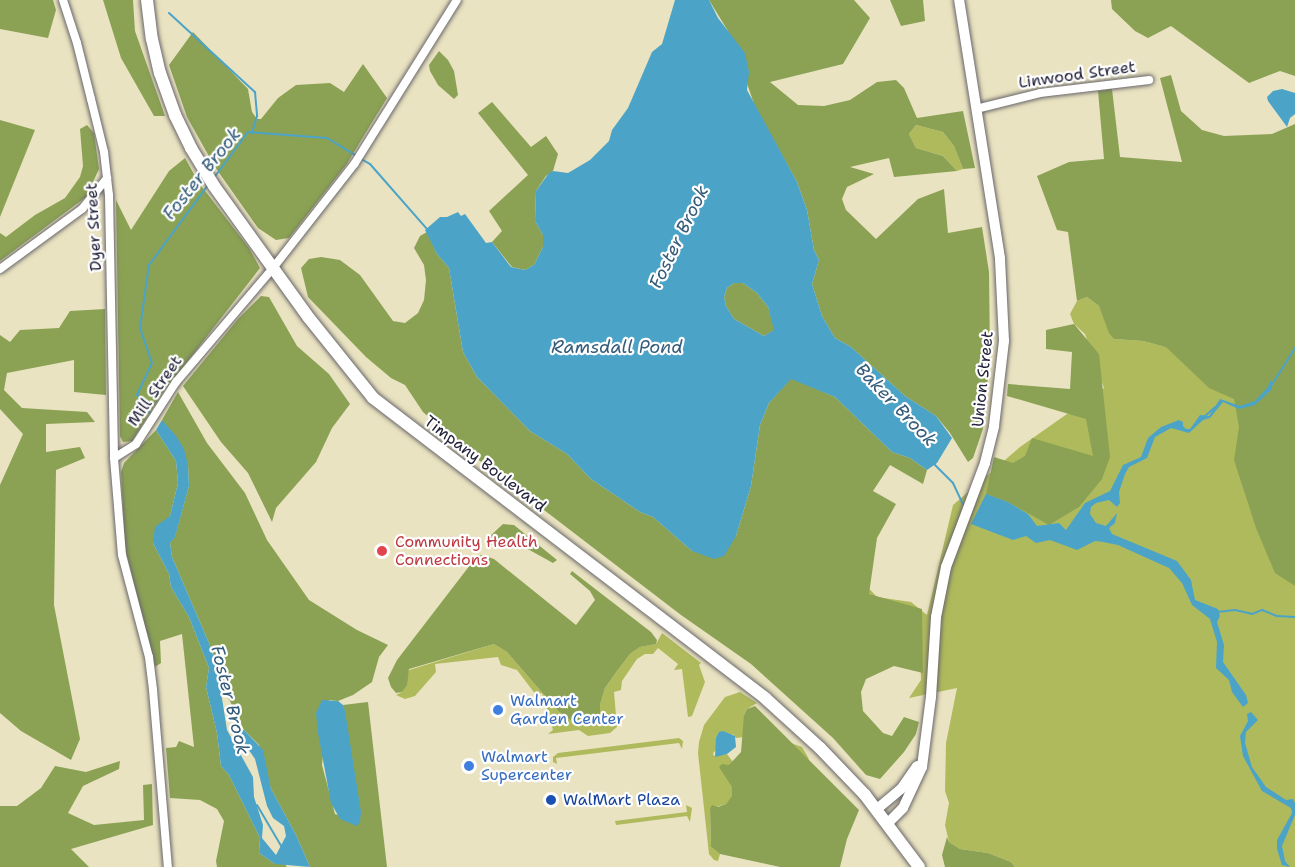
<!DOCTYPE html>
<html>
<head>
<meta charset="utf-8">
<style>
	body { margin:0 }
	#map { position:relative; width:1295px; height:867px; overflow:hidden; background:#eae3c1; font-family:"Shantell Sans",sans-serif }
	div>[style] { position:absolute }
	[style*='--x'] { left:calc(var(--x)*1px); top:calc(var(--y)*1px); width:calc(var(--w)*1px); rotate:calc(var(--a)*1deg) }
	.green>* { inset:0; background:#afba5c }
	.forest>* { inset:0; background:#8ba254 }
	.water>* { inset:0; background:#4ba4c8 }
	.stream>* { height:2px; margin:-1px; padding:0 1px; transform-origin:1px; border-radius:1px; background:#4ba4c8 }
	.roads { filter:drop-shadow(0 0 2px #68666a) drop-shadow(0 0 2px #68666a) }
	.minor>* { height:8px; margin:-4px; padding:0 4px; transform-origin:4px; border-radius:4px; background:#fff }
	.tertiary>* { height:10px; margin:-5px; padding:0 5px; transform-origin:5px; border-radius:5px; background:#fff }
	.secondary>* { height:12px; margin:-6px; padding:0 6px; transform-origin:6px; border-radius:6px; background:#fff }
	.dots>* { width:16px; height:16px; translate:-50% -50%; box-sizing:border-box; border:3px solid #fff; border-radius:50% }
	span { translate:-50% -50%; white-space:nowrap; text-align:center; line-height:1.15; -webkit-text-stroke:4.5px #fff; paint-order:stroke }
	.street-label { font-size:16px; color:#22223b }
	.health-label { font-size:16px; color:#be3a42 }
	.left { translate:0 -50%; text-align:left }
	.shop-label { font-size:16px; color:#366cbe }
	.transit-label { font-size:16px; color:#164399 }
	.water-label { font-size:18px; color:#345c7a; font-style:italic }
</style>
</head>
<body>
<div id="map">
	<div class="green">
		<i style="clip-path:polygon(916px 125px,943px 132px,954px 146px,963px 169px,957px 171px,943px 156px,916px 148px,909px 134px)"></i>
		<i style="clip-path:polygon(1087px 297px,1099px 306px,1114px 339px,1143px 341px,1163px 346px,1295px 302px,1295px 867px,1015px 867px,1011px 862px,988px 853px,960px 849px,949px 842px,945px 825px,949px 803px,945px 791px,946px 743px,957px 688px,909px 698px,921px 680px,920px 646px,813px 555px,837px 555px,877px 597px,911px 602px,927px 615px,953px 505px,1020px 447px,1104px 388px,1085px 334px,1074px 324px,1070px 314px,1077px 301px)"></i>
		<i style="clip-path:polygon(662px 633px,701px 663px,699px 665px,705px 682px,692px 716px,688px 717px,682px 669px,674px 670px,678px 664px,658px 648px,653px 654px,645px 654px,637px 659px,622px 681px,621px 690px,614px 692px,617px 727px,610px 733px,588px 736px,579px 730px,548px 734px,553px 730px,542px 693px,536px 695px,517px 670px,501px 665px,498px 657px,435px 664px,436px 672px,415px 696px,405px 699px,396px 695px,402px 692px,409px 670px,494px 644px,507px 652px,558px 711px,573px 722px,595px 726px,600px 718px,600px 705px,605px 688px,617px 671px,630px 654px,640px 647px,656px 644px)"></i>
		<i style="clip-path:polygon(740px 692px,757px 703px,747px 709px,744px 715px,744px 737px,736px 738px,733px 734px,713px 753px,714px 756px,727px 754px,733px 762px,788px 742px,802px 747px,809px 759px,732px 797px,726px 804px,710px 809px,711px 847px,720px 854px,718px 861px,714px 860px,709px 854px,698px 753px,699px 742px,704px 725px,725px 697px)"></i>
		<i style="clip-path:polygon(679px 738px,683px 741px,682px 749px,679px 743px,556px 758px,557px 764px,553px 762px,553px 757px,558px 753px)"></i>
		<i style="clip-path:polygon(686px 805px,692px 808px,690px 822px,687px 816px,616px 825px,615px 821px,687px 812px)"></i>
	</div>
	<div class="forest">
		<i style="clip-path:polygon(0 0,53px 0,56px 10px,48px 38px,0 29px)"></i>
		<i style="clip-path:polygon(103px 0,133px 0,135px 31px,165px 116px,154px 116px,121px 58px)"></i>
		<i style="clip-path:polygon(709px 0,854px 0,870px 18px,843px 64px,770px 82px,798px 105px,824px 106px,850px 100px,877px 82px,896px 80px,904px 88px,917px 118px,963px 111px,975px 168px,963px 169px,954px 146px,943px 132px,916px 125px,909px 134px,916px 148px,943px 156px,957px 171px,894px 177px,889px 158px,850px 167px,874px 174px,847px 187px,842px 199px,846px 210px,876px 239px,918px 199px,944px 189px,948px 233px,982px 227px,989px 272px,990px 355px,983px 429px,973px 458px,968px 462px,950px 433px,936px 416px,905px 396px,851px 347px,835px 338px,822px 316px,812px 284px,819px 260px,814px 250px,807px 210px,797px 182px,755px 107px,731px 36px)"></i>
		<i style="clip-path:polygon(890px 0,923px 0,925px 21px,901px 26px)"></i>
		<i style="clip-path:polygon(1111px 0,1295px 0,1295px 76px,1280px 71px,1249px 83px,1171px 26px,1148px 38px,1135px 31px,1112px 9px)"></i>
		<i style="clip-path:polygon(193px 32px,248px 89px,252px 112px,257px 119px,261px 119px,278px 98px,296px 85px,330px 83px,344px 92px,363px 64px,387px 98px,346px 165px,289px 238px,276px 240px,258px 228px,215px 167px,187px 117px,169px 65px)"></i>
		<i style="clip-path:polygon(439px 51px,448px 60px,454px 71px,458px 95px,454px 99px,438px 85px,430px 71px,429px 65px)"></i>
		<i style="clip-path:polygon(1171px 75px,1181px 111px,1202px 130px,1224px 136px,1272px 134px,1295px 124px,1295px 586px,1275px 573px,1256px 528px,1234px 460px,1239px 427px,1234px 399px,1209px 388px,1166px 347px,1143px 341px,1114px 339px,1109px 333px,1099px 306px,1087px 297px,1077px 301px,1068px 232px,1057px 230px,1037px 176px,1069px 162px,1104px 159px,1098px 91px,1112px 89px,1120px 157px,1182px 162px,1160px 78px)"></i>
		<i style="clip-path:polygon(492px 102px,531px 147px,546px 136px,558px 154px,553px 171px,546px 176px,536px 191px,535px 221px,543px 235px,543px 247px,534px 265px,525px 270px,512px 267px,492px 242px,502px 231px,489px 211px,528px 175px,478px 113px)"></i>
		<i style="clip-path:polygon(0 120px,35px 130px,0 217px)"></i>
		<i style="clip-path:polygon(87px 125px,94px 133px,99px 169px,86px 197px,0 261px,0 233px,6px 237px,35px 215px,65px 198px,80px 177px,83px 166px,80px 129px)"></i>
		<i style="clip-path:polygon(185px 158px,199px 183px,249px 248px,260px 268px,162px 394px,132px 441px,123px 442px,120px 436px,116px 200px,131px 230px,169px 171px)"></i>
		<i style="clip-path:polygon(427px 232px,437px 254px,449px 268px,463px 352px,477px 377px,530px 431px,567px 454px,591px 479px,640px 512px,653px 517px,692px 551px,736px 536px,751px 486px,760px 425px,769px 403px,791px 378px,835px 397px,892px 452px,910px 458px,927px 470px,923px 484px,890px 465px,873px 491px,896px 504px,877px 538px,869px 594px,922px 609px,923px 673px,894px 666px,866px 679px,861px 692px,863px 711px,883px 733px,892px 736px,904px 717px,919px 722px,916px 734px,904px 752px,880px 779px,866px 775px,833px 738px,751px 664px,681px 615px,467px 451px,423px 412px,405px 385px,391px 378px,366px 357px,308px 297px,301px 268px,309px 259px,321px 257px,340px 260px,360px 275px,393px 321px,405px 323px,418px 313px,424px 300px,426px 280px,424px 265px,414px 248px,420px 236px)"></i>
		<i style="clip-path:polygon(734px 283px,743px 283px,757px 293px,768px 307px,775px 330px,764px 336px,734px 319px,726px 306px,724px 297px,727px 288px)"></i>
		<i style="clip-path:polygon(261px 296px,269px 297px,297px 346px,329px 374px,350px 404px,332px 428px,316px 462px,276px 508px,272px 522px,248px 473px,221px 442px,183px 386px,238px 319px)"></i>
		<i style="clip-path:polygon(105px 309px,106px 395px,74px 392px,74px 360px,7px 373px,4px 390px,22px 408px,87px 412px,95px 422px,46px 424px,46px 452px,80px 447px,85px 458px,56px 470px,54px 605px,80px 739px,71px 760px,21px 731px,0 713px,0 485px,23px 434px,0 409px,0 335px,10px 342px,20px 330px,59px 328px,70px 311px)"></i>
		<i style="clip-path:polygon(1074px 324px,1099px 354px,1110px 457px,1102px 479px,1079px 507px,1049px 525px,1008px 502px,986px 494px,994px 457px,1013px 463px,1025px 456px,1032px 438px,1093px 456px,1086px 419px,1007px 396px,1008px 384px,1070px 389px,1072px 352px,1046px 349px,1046px 330px)"></i>
		<i style="clip-path:polygon(178px 392px,207px 443px,245px 493px,267px 540px,309px 600px,357px 630px,388px 645px,379px 657px,372px 682px,353px 695px,338px 701px,329px 700px,322px 765px,335px 814px,360px 822px,343px 705px,368px 702px,387px 867px,310px 867px,296px 835px,271px 789px,259px 745px,244px 730px,226px 693px,211px 648px,172px 557px,170px 543px,175px 536px,189px 486px,188px 465px,162px 420px)"></i>
		<i style="clip-path:polygon(156px 430px,176px 461px,178px 483px,170px 516px,153px 543px,169px 574px,171px 587px,189px 617px,209px 668px,206px 687px,217px 733px,221px 766px,229px 775px,260px 838px,259px 853px,275px 864px,284px 863px,287px 867px,217px 867px,216px 861px,224px 821px,217px 809px,200px 800px,170px 798px,166px 748px,176px 747px,179px 741px,194px 747px,182px 634px,160px 641px,161px 663px,155px 667px,125px 548px,121px 472px,124px 463px)"></i>
		<i style="clip-path:polygon(503px 524px,514px 525px,557px 560px,553px 563px,515px 542px,490px 545px,488px 538px)"></i>
		<i style="clip-path:polygon(482px 555px,494px 559px,576px 625px,595px 600px,590px 591px,570px 574px,572px 571px,651px 632px,657px 640px,656px 644px,640px 647px,630px 654px,617px 671px,605px 688px,600px 705px,600px 718px,595px 726px,573px 722px,558px 711px,507px 652px,494px 644px,409px 669px,407px 685px,402px 692px,396px 693px,391px 687px,388px 678px,397px 660px,477px 556px)"></i>
		<i style="clip-path:polygon(755px 706px,859px 810px,847px 839px,840px 867px,780px 867px,720px 854px,711px 847px,710px 809px,712px 805px,718px 807px,726px 804px,732px 796px,732px 787px,719px 767px,722px 764px,729px 765px,741px 752px,744px 715px,747px 709px)"></i>
		<i style="clip-path:polygon(120px 761px,119px 769px,83px 786px,68px 813px,94px 825px,144px 820px,143px 785px,152px 784px,153px 825px,71px 849px,89px 867px,0 867px,0 806px,17px 806px,41px 788px,55px 766px,86px 772px)"></i>
		<i style="clip-path:polygon(947px 837px,949px 842px,960px 849px,988px 853px,1011px 862px,1015px 867px,945px 867px,942px 855px)"></i>
	</div>
	<div class="water">
		<i style="clip-path:polygon(evenodd,675px 0,709px 0,718px 18px,745px 53px,749px 72px,747px 90px,797px 182px,807px 210px,814px 250px,819px 260px,812px 284px,822px 316px,835px 338px,851px 347px,905px 396px,936px 416px,952px 438px,937px 463px,927px 470px,910px 458px,892px 452px,835px 397px,791px 379px,769px 403px,760px 425px,751px 486px,736px 536px,724px 556px,714px 559px,692px 551px,653px 517px,640px 512px,591px 479px,567px 454px,530px 431px,477px 377px,463px 352px,449px 268px,437px 254px,425px 230px,440px 217px,447px 217px,458px 212px,461px 216px,465px 214px,486px 243px,492px 242px,511px 267px,525px 270px,534px 265px,543px 247px,543px 235px,535px 221px,536px 191px,549px 173px,553px 171px,568px 173px,590px 160px,609px 141px,612px 130px,628px 108px,652px 52px,662px 44px,675px 0,734px 283px,743px 283px,757px 293px,768px 307px,774px 330px,764px 336px,734px 319px,726px 306px,724px 297px,727px 288px,734px 283px)"></i>
		<i style="clip-path:polygon(1282px 89px,1295px 93px,1295px 114px,1290px 118px,1287px 127px,1268px 101px,1267px 97px,1273px 91px)"></i>
		<i style="clip-path:polygon(1270px 381px,1272px 381px,1272px 389px,1255px 405px,1239px 409px,1223px 402px,1210px 418px,1203px 420px,1189px 433px,1171px 428px,1155px 437px,1147px 458px,1129px 467px,1125px 474px,1119px 492px,1120px 503px,1117px 507px,1109px 500px,1096px 503px,1091px 507px,1090px 514px,1096px 523px,1106px 526px,1117px 513px,1115px 523px,1109px 528px,1112px 534px,1177px 561px,1191px 580px,1195px 600px,1218px 609px,1220px 616px,1217px 622px,1224px 645px,1223px 662px,1246px 695px,1248px 703px,1243px 707px,1232px 692px,1229px 680px,1216px 668px,1217px 642px,1210px 619px,1192px 605px,1182px 583px,1169px 568px,1118px 545px,1103px 542px,1095px 541px,1077px 550px,1050px 540px,1036px 543px,1026px 536px,1013px 540px,971px 524px,986px 494px,1008px 502px,1028px 514px,1037px 526px,1059px 523px,1066px 530px,1085px 503px,1110px 491px,1123px 465px,1141px 457px,1148px 438px,1161px 427px,1179px 420px,1183px 422px,1183px 426px,1186px 429px,1190px 429px,1200px 415px,1209px 416px,1220px 399px,1240px 406px,1255px 401px,1268px 387px)"></i>
		<i style="clip-path:polygon(162px 420px,176px 436px,184px 449px,188px 465px,189px 486px,175px 537px,170px 543px,172px 557px,211px 648px,218px 673px,227px 730px,253px 777px,254px 797px,263px 825px,262px 838px,276px 855px,286px 836px,284px 826px,273px 818px,267px 806px,255px 759px,238px 734px,239px 730px,244px 730px,263px 750px,271px 789px,296px 835px,310px 867px,275px 864px,259px 853px,260px 838px,229px 775px,221px 766px,217px 733px,206px 687px,209px 668px,189px 617px,171px 587px,169px 574px,153px 543px,155px 527px,170px 516px,178px 483px,176px 461px,156px 430px)"></i>
		<i style="clip-path:polygon(322px 700px,338px 701px,343px 705px,345px 711px,361px 812px,360px 822px,357px 826px,340px 819px,331px 803px,318px 733px,316px 713px)"></i>
		<i style="clip-path:polygon(1251px 712px,1258px 720px,1246px 732px,1245px 743px,1252px 767px,1266px 787px,1286px 800px,1293px 799px,1295px 803px,1295px 815px,1282px 846px,1285px 861px,1290px 867px,1282px 865px,1277px 849px,1277px 840px,1292px 813px,1291px 808px,1262px 791px,1243px 756px,1240px 736px,1248px 721px,1247px 714px)"></i>
		<i style="clip-path:polygon(723px 731px,735px 736px,736px 747px,727px 754px,715px 757px,716px 738px,719px 732px)"></i>
	</div>
	<div class="stream">
		<i style="--x:169;--y:13;--w:117;--a:42.6"></i>
		<i style="--x:255;--y:92;--w:24;--a:85"></i>
		<i style="--x:257;--y:116;--w:18;--a:106"></i>
		<i style="--x:361;--y:159;--w:10;--a:29"></i>
		<i style="--x:370;--y:164;--w:86;--a:48.8"></i>
		<i style="--x:213;--y:179;--w:59;--a:-53.3"></i>
		<i style="--x:248;--y:132;--w:79;--a:4.3"></i>
		<i style="--x:327;--y:138;--w:35;--a:31"></i>
		<i style="--x:1271;--y:386;--w:45;--a:-57.7"></i>
		<i style="--x:151;--y:414;--w:24;--a:-126"></i>
		<i style="--x:137;--y:395;--w:35;--a:-65"></i>
		<i style="--x:152;--y:363;--w:37;--a:-109"></i>
		<i style="--x:140;--y:328;--w:64;--a:-81.9"></i>
		<i style="--x:149;--y:265;--w:99;--a:-53.6"></i>
		<i style="--x:1204;--y:417;--w:15;--a:-42"></i>
		<i style="--x:933;--y:463;--w:28;--a:45"></i>
		<i style="--x:953;--y:483;--w:23;--a:65"></i>
		<i style="--x:1217;--y:612;--w:18;--a:-6"></i>
		<i style="--x:1235;--y:610;--w:17;--a:13"></i>
		<i style="--x:1252;--y:614;--w:11;--a:-22"></i>
		<i style="--x:1262;--y:610;--w:16;--a:22"></i>
		<i style="--x:1277;--y:616;--w:18;--a:3"></i>
		<i style="--x:257;--y:805;--w:51;--a:59.4"></i>
	</div>
	<div class="roads">
		<div class="minor">
			<i style="--x:63;--y:0;--w:45;--a:72"></i>
			<i style="--x:77;--y:43;--w:58;--a:76"></i>
			<i style="--x:91;--y:99;--w:55;--a:76.2"></i>
			<i style="--x:104;--y:152;--w:43;--a:83.4"></i>
			<i style="--x:109;--y:195;--w:263;--a:88.9"></i>
			<i style="--x:114;--y:458;--w:97;--a:85.3"></i>
			<i style="--x:122;--y:555;--w:106;--a:75.2"></i>
			<i style="--x:149;--y:657;--w:33;--a:83"></i>
			<i style="--x:153;--y:690;--w:178;--a:85.2"></i>
			<i style="--x:976;--y:109;--w:66;--a:-14"></i>
			<i style="--x:1040;--y:93;--w:110;--a:-6.8"></i>
			<i style="--x:0;--y:269;--w:102;--a:-36.2"></i>
			<i style="--x:82;--y:209;--w:40;--a:-51"></i>
			<i style="--x:114;--y:458;--w:26;--a:-32"></i>
			<i style="--x:136;--y:444;--w:74;--a:-57.2"></i>
			<i style="--x:176;--y:382;--w:150;--a:-49.6"></i>
			<i style="--x:273;--y:268;--w:133;--a:-52"></i>
			<i style="--x:355;--y:163;--w:192;--a:-58"></i>
		</div>
		<div class="tertiary">
			<i style="--x:877;--y:809;--w:31;--a:-40"></i>
			<i style="--x:901;--y:789;--w:28;--a:-55"></i>
			<i style="--x:888;--y:823;--w:21;--a:-45"></i>
			<i style="--x:903;--y:808;--w:45;--a:-65.1"></i>
			<i style="--x:922;--y:767;--w:71;--a:-82.7"></i>
			<i style="--x:931;--y:697;--w:80;--a:-86.4"></i>
			<i style="--x:936;--y:617;--w:51;--a:-78.7"></i>
			<i style="--x:946;--y:567;--w:111;--a:-69.4"></i>
			<i style="--x:985;--y:463;--w:38;--a:-76"></i>
			<i style="--x:994;--y:426;--w:86;--a:-83.3"></i>
			<i style="--x:1004;--y:341;--w:83;--a:-92.8"></i>
			<i style="--x:1000;--y:258;--w:261;--a:-99"></i>
		</div>
		<div class="secondary">
			<i style="--x:147;--y:0;--w:39;--a:83"></i>
			<i style="--x:152;--y:39;--w:35;--a:77"></i>
			<i style="--x:160;--y:73;--w:45;--a:70.3"></i>
			<i style="--x:175;--y:115;--w:37;--a:64"></i>
			<i style="--x:191;--y:148;--w:44;--a:58.8"></i>
			<i style="--x:214;--y:186;--w:163;--a:54.3"></i>
			<i style="--x:309;--y:318;--w:102;--a:51.3"></i>
			<i style="--x:373;--y:398;--w:494;--a:37.4"></i>
			<i style="--x:765;--y:698;--w:74;--a:42.3"></i>
			<i style="--x:820;--y:748;--w:65;--a:46.2"></i>
			<i style="--x:865;--y:795;--w:90;--a:53.1"></i>
		</div>
	</div>
	<div class="dots">
		<i style="left:382px;top:551px;background:#e0444e"></i>
		<i style="left:498px;top:710px;background:#3f7fe0"></i>
		<i style="left:469px;top:766px;background:#3f7fe0"></i>
		<i style="left:551px;top:800px;background:#1a4fb4"></i>
	</div>
	<div class="street-label">
		<span style="left:1077px;top:75px;rotate:-8deg">Linwood Street</span>
		<span style="left:94px;top:227px;rotate:-93deg">Dyer Street</span>
		<span style="left:983px;top:379px;rotate:-84deg">Union Street</span>
		<span style="left:155px;top:391px;rotate:-55deg">Mill Street</span>
		<span style="left:485px;top:464px;rotate:37deg">Timpany Boulevard</span>
	</div>
	<div class="health-label">
		<span class="left" style="left:395px;top:551px">Community Health<br>Connections</span>
	</div>
	<div class="shop-label">
		<span class="left" style="left:510px;top:710px">Walmart<br>Garden Center</span>
		<span class="left" style="left:481px;top:766px">Walmart<br>Supercenter</span>
	</div>
	<div class="transit-label">
		<span class="left" style="left:563px;top:800px">WalMart Plaza</span>
	</div>
	<div class="water-label">
		<span style="left:202px;top:174px;rotate:-51deg">Foster Brook</span>
		<span style="left:679px;top:237px;rotate:-64deg">Foster Brook</span>
		<span style="left:617px;top:347px">Ramsdall Pond</span>
		<span style="left:896px;top:405px;rotate:46deg">Baker Brook</span>
		<span style="left:230px;top:700px;rotate:76deg">Foster Brook</span>
	</div>
</div>
</body>
</html>
